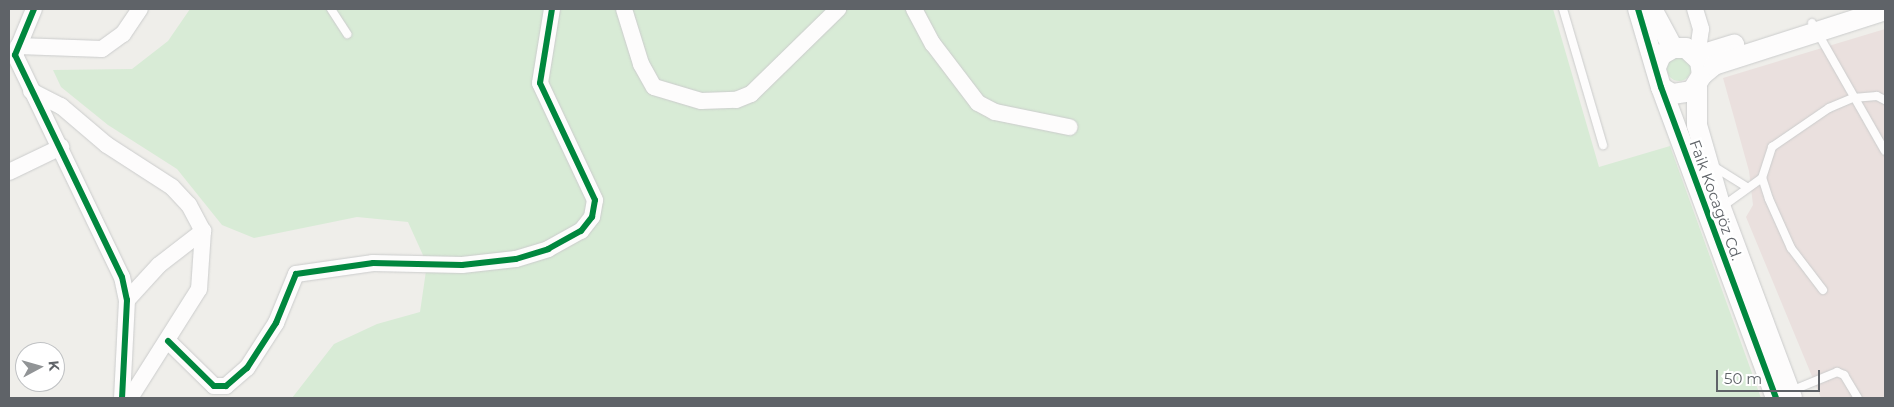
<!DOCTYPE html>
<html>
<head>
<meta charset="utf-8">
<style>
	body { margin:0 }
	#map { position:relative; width:1894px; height:407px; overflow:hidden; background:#efeeea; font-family:Montserrat,sans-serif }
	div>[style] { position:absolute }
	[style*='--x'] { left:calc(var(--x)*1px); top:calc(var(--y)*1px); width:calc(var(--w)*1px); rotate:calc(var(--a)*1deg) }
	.medical>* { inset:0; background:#eae0de }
	.green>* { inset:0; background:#d8ebd6 }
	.round { border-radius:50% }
	.roads { filter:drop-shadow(0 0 1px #cbcccc) drop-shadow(0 0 1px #cbcccc) }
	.service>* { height:8px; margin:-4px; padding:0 4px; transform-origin:4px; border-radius:4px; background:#fdfcfc }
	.minor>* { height:16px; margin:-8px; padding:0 8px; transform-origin:8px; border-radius:8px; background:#fdfcfc }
	.tertiary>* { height:20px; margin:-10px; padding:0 10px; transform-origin:10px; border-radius:10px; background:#fdfcfc }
	.cycleway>* { height:6px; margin:-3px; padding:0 3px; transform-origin:3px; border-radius:3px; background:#00873e }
	span { translate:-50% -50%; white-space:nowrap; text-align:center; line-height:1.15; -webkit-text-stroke:5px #fff; paint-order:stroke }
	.street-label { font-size:15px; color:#5f6368 }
	.frame { position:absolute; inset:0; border:10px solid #5f6368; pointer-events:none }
	.north { position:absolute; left:15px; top:342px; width:50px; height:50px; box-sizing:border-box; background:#fff; border:1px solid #bfc1c3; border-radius:50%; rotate:84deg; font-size:14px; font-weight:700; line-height:20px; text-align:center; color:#5f6368 }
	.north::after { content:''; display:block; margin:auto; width:18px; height:22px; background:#919496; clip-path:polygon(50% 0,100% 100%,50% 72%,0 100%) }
	.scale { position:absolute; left:1716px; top:370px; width:104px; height:22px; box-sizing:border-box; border:2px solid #5f6368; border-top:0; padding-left:6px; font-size:15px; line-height:18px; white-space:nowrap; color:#5f6368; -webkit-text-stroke:4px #fff; paint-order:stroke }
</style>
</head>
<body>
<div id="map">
	<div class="medical">
		<i style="clip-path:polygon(1885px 29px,1885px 398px,1821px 398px,1746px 217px,1753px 205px,1749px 171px,1723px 78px)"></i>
	</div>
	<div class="green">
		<i style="clip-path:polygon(190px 9px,1553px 9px,1599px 167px,1670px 146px,1761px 398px,292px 398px,334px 344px,377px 324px,420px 312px,427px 264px,408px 222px,357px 217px,254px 238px,222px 225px,177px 169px,108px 125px,61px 87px,53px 70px,132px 69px,168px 41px)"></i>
		<i class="round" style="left:1667px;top:57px;width:24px;height:24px"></i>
	</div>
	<div class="roads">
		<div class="service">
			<i style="--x:331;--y:9;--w:30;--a:57"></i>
			<i style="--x:1563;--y:9;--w:142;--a:73.6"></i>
			<i style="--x:1812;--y:23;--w:147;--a:60.3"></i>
			<i style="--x:1713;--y:166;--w:38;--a:32"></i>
			<i style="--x:1723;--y:206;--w:48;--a:-35.7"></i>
			<i style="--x:1823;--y:290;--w:53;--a:-127.3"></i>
			<i style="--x:1791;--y:248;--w:54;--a:-114.2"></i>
			<i style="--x:1769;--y:199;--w:22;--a:-108"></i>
			<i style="--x:1762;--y:178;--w:33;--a:-72"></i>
			<i style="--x:1772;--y:147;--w:69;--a:-34.4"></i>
			<i style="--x:1829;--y:108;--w:26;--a:-23"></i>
			<i style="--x:1853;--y:98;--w:24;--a:-5"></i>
			<i style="--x:1877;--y:96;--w:9;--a:27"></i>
			<i style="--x:1791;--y:391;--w:50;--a:-22.4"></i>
			<i style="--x:1837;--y:372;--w:8;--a:23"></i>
			<i style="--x:1844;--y:375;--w:27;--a:59"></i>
		</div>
		<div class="minor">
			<i style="--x:34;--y:9;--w:50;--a:112.4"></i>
			<i style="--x:15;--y:55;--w:246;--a:64.3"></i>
			<i style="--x:122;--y:277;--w:24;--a:78"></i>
			<i style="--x:127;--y:300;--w:98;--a:92.9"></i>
			<i style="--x:624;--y:9;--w:58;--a:72.8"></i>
			<i style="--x:641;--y:64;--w:26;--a:61"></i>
			<i style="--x:654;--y:87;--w:49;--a:16.6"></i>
			<i style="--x:701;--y:101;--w:35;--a:-2"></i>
			<i style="--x:736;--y:100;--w:16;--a:-22"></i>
			<i style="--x:751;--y:94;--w:122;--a:-44.3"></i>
			<i style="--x:914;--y:9;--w:40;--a:62"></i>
			<i style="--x:933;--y:44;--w:74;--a:52.7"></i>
			<i style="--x:978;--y:103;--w:19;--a:28"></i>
			<i style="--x:995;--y:112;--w:76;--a:11.5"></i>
			<i style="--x:1695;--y:9;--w:21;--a:73"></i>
			<i style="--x:1701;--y:29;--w:27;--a:98"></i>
			<i style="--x:18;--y:46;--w:84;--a:2"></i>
			<i style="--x:102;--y:49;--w:26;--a:-36"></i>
			<i style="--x:123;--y:34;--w:30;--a:-56"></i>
			<i style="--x:31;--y:91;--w:34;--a:27"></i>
			<i style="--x:61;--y:106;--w:60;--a:40.3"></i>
			<i style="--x:107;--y:145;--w:77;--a:32.9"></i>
			<i style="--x:172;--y:187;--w:25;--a:47"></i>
			<i style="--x:189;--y:205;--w:30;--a:62"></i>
			<i style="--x:203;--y:231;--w:58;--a:93.9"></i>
			<i style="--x:199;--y:289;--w:129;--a:122.3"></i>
			<i style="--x:9;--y:172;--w:58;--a:-25.7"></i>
			<i style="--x:127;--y:300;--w:47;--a:-47.6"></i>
			<i style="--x:159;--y:265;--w:56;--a:-37.7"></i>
			<i style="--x:168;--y:341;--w:64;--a:44.4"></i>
			<i style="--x:214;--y:386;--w:12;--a:0"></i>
			<i style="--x:226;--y:386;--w:28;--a:-41"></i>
			<i style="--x:247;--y:368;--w:54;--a:-57.2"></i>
			<i style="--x:276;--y:323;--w:53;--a:-67.8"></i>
			<i style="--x:296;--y:274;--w:78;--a:-8.1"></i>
			<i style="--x:373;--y:263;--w:89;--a:1.3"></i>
			<i style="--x:462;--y:265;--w:54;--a:-6.3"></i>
			<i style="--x:516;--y:259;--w:34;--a:-17"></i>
			<i style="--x:548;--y:249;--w:38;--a:-29"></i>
			<i style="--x:581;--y:231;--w:18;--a:-52"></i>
			<i style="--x:592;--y:217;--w:17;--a:-80"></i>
			<i style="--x:595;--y:200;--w:129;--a:-115.2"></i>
			<i style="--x:540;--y:83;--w:75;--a:-80.8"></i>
		</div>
		<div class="tertiary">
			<i style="--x:1638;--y:9;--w:81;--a:73.6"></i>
			<i style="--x:1661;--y:87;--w:332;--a:69.7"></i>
			<i style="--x:1652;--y:9;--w:44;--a:61.7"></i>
			<i style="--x:1697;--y:56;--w:39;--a:-17"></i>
			<i style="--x:1656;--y:67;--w:13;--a:-67"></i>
			<i style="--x:1661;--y:55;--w:14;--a:-30"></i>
			<i style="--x:1673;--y:48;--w:13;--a:0"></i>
			<i style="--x:1686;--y:48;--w:19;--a:43"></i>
			<i style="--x:1700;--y:61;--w:14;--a:82"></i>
			<i style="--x:1702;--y:75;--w:19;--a:122"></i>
			<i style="--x:1692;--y:91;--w:20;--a:171"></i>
			<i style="--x:1672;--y:94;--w:13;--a:-148"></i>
			<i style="--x:1702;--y:75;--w:16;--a:-40"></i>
			<i style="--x:1714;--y:65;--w:180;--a:-17.8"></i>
			<i style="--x:1697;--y:87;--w:38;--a:90"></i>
			<i style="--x:1697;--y:125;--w:86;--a:73.9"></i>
			<i style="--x:1721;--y:208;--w:203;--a:69.5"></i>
		</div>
	</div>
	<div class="cycleway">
		<i style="--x:34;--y:9;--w:50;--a:112.4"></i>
		<i style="--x:15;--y:55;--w:246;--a:64.3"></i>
		<i style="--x:122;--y:277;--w:24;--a:78"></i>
		<i style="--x:127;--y:300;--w:98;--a:92.9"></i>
		<i style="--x:1638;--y:9;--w:81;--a:73.6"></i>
		<i style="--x:1661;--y:87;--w:332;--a:69.7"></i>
		<i style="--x:168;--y:341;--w:64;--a:44.4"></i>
		<i style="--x:214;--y:386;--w:12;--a:0"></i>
		<i style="--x:226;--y:386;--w:28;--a:-41"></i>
		<i style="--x:247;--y:368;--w:54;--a:-57.2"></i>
		<i style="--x:276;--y:323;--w:53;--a:-67.8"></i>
		<i style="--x:296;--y:274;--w:78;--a:-8.1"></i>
		<i style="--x:373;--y:263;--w:89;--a:1.3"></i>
		<i style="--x:462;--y:265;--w:54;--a:-6.3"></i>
		<i style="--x:516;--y:259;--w:34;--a:-17"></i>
		<i style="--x:548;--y:249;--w:38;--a:-29"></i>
		<i style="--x:581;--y:231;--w:18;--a:-52"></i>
		<i style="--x:592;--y:217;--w:17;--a:-80"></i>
		<i style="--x:595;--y:200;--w:129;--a:-115.2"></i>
		<i style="--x:540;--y:83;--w:75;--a:-80.8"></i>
	</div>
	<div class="street-label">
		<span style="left:1716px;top:200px;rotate:70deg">Faik Kocagöz Cd.</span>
	</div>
	<div class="frame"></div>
	<div class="north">K</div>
	<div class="scale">50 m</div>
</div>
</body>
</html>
